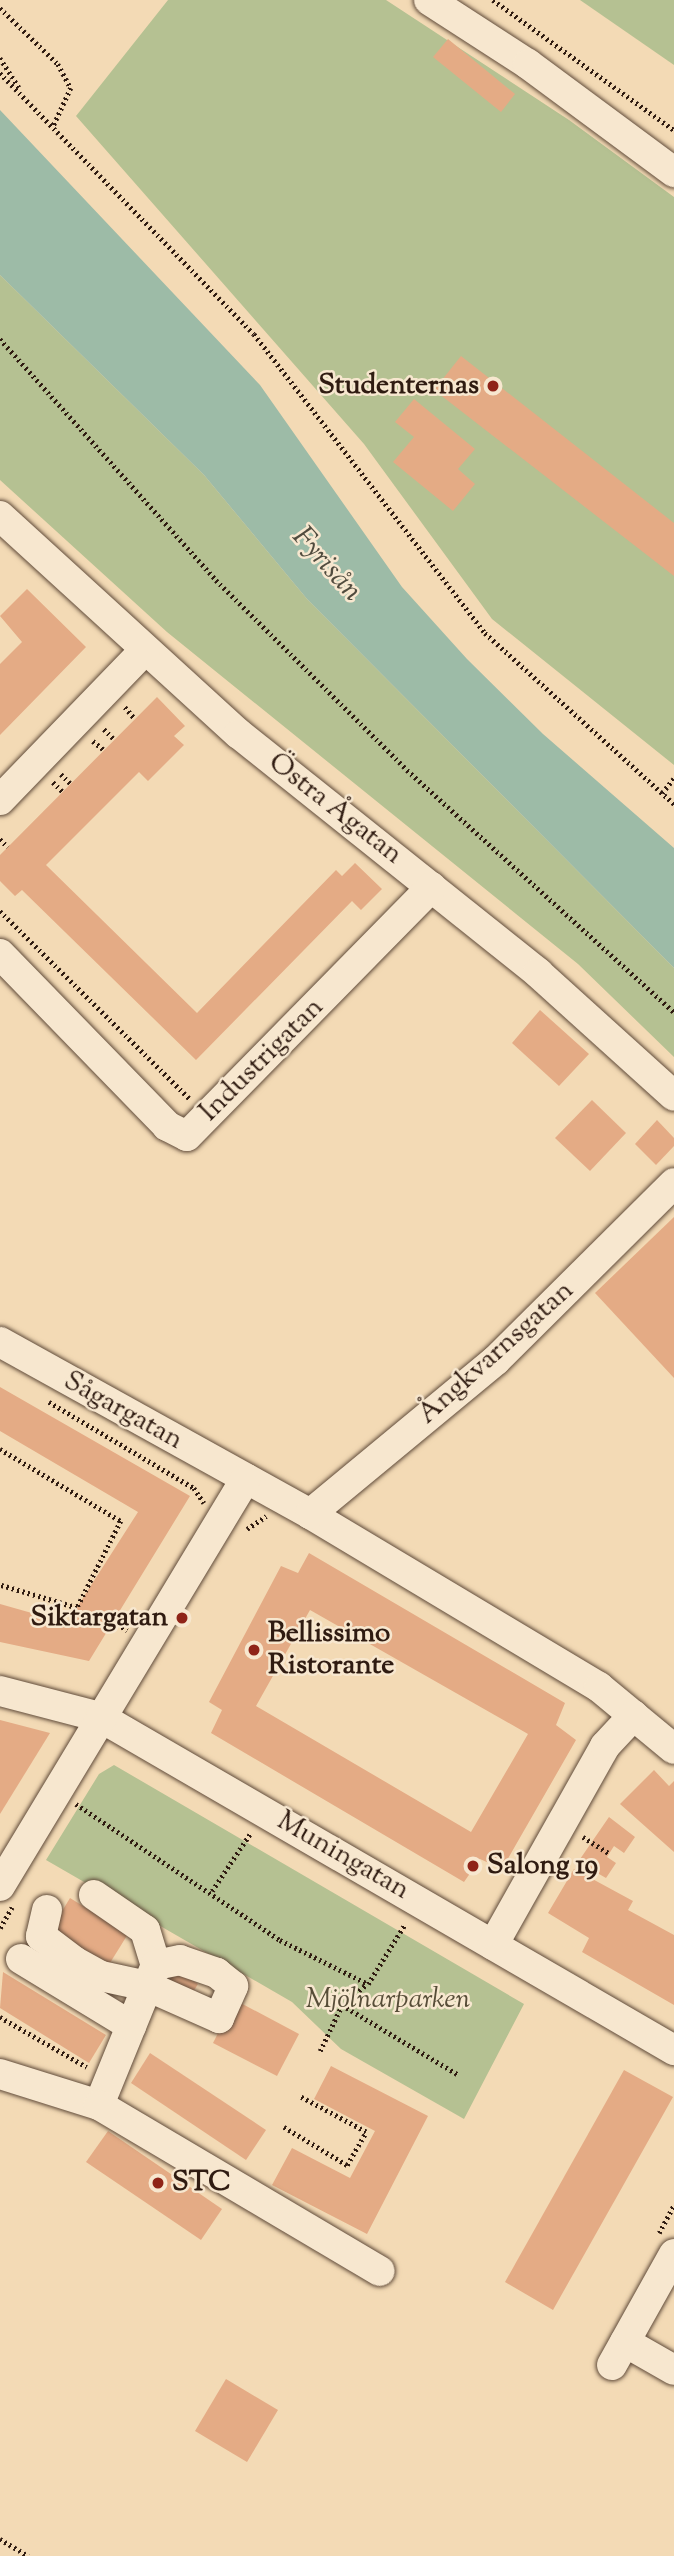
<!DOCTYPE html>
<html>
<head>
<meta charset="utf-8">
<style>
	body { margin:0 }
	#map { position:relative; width:674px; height:2556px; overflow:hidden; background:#f3dab5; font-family:"Sorts Mill Goudy",serif }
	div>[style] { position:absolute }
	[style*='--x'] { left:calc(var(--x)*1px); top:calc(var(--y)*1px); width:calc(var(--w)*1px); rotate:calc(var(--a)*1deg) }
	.green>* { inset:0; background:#b5c192 }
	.water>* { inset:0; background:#9dbba7 }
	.building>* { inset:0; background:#e4ab85 }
	.path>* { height:4.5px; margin-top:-2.25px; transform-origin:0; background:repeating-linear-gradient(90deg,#2f1b11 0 2px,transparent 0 5.5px) }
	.roads { filter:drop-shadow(0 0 2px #604b3a) drop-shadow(0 0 2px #604b3a) }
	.minor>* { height:30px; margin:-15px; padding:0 15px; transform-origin:15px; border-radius:15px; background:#f7e7cf }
	.dots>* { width:19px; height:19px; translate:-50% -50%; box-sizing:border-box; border:4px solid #f7e7cf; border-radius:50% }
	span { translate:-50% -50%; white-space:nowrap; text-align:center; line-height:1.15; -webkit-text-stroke:5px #f7e7cf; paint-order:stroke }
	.poi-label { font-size:28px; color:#2f1b11; font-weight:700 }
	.right { translate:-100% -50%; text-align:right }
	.left { translate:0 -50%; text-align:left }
	.street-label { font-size:28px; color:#2f1b11 }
	.park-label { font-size:28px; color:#574d38; font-style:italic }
	.water-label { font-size:30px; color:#504b3e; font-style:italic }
</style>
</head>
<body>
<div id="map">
	<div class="green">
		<i style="clip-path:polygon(168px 0,386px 0,569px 120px,674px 197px,674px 765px,492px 619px,364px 444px,76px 116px)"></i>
		<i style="clip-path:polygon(580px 0,674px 0,674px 65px)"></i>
		<i style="clip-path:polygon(0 275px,204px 475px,307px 599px,674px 968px,674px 1057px,578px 964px,167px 632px,0 480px)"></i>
		<i style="clip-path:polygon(114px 1765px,524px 2004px,464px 2119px,341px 2049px,292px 2002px,46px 1860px,99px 1774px)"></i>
	</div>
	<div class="water">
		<i style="clip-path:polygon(0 110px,260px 385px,402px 587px,467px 659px,543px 734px,674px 848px,674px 968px,307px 599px,204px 475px,0 275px)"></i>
	</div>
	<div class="building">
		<i style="clip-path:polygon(448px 39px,515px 94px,501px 112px,433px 57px)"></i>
		<i style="clip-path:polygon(461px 356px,674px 523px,674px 576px,434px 390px)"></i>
		<i style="clip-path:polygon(414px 399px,475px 449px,458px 469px,475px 484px,453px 511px,393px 462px,414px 437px,395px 422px)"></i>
		<i style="clip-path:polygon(27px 589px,86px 647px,0 735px,0 664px,22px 642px,0 616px)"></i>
		<i style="clip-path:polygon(157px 697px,185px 726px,174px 736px,184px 745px,148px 781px,139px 772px,46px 865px,197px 1013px,336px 870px,342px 876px,355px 863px,382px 889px,361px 910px,352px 901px,196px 1060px,22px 890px,15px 896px,0 881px,0 855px)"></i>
		<i style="clip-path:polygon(540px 1010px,589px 1054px,559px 1086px,512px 1043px)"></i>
		<i style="clip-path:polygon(592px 1100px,626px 1133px,590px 1171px,555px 1138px)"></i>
		<i style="clip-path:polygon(657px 1120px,674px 1138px,674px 1146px,656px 1165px,635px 1144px)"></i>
		<i style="clip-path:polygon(674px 1217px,674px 1378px,595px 1293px)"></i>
		<i style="clip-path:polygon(0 1387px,190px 1496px,89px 1661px,0 1642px,0 1604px,67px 1623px,138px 1512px,0 1431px)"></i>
		<i style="clip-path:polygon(evenodd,309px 1553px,565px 1703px,556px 1725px,576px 1740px,502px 1869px,480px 1859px,464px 1882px,211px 1733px,222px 1710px,209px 1702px,281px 1566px,298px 1573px,309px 1553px,310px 1610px,528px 1734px,471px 1832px,256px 1706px,310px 1610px)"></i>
		<i style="clip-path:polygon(0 1720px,50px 1733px,0 1814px)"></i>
		<i style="clip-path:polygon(654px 1770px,669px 1786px,674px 1781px,674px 1852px,620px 1804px)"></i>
		<i style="clip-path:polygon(609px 1817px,635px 1837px,624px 1853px,614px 1846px,607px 1857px,616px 1863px,606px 1878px,578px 1862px)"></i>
		<i style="clip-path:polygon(574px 1869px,633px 1901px,628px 1910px,674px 1935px,674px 2005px,582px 1952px,589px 1938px,548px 1913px)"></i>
		<i style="clip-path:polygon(70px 1898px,128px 1934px,105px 1971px,47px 1936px)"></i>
		<i style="clip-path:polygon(171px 1967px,198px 1984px,187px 2002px,159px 1985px)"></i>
		<i style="clip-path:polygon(3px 1972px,106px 2035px,89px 2063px,0 2008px)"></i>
		<i style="clip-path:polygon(235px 2000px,299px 2034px,277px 2076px,213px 2043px)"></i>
		<i style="clip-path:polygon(150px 2053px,266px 2130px,246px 2160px,131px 2083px)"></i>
		<i style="clip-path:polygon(331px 2066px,428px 2116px,367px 2234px,272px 2185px,292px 2148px,350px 2178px,375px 2131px,314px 2099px)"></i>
		<i style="clip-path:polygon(624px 2070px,673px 2097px,553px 2310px,505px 2282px)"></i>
		<i style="clip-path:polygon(108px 2131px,222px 2209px,201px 2240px,86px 2162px)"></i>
		<i style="clip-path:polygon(226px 2379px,278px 2410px,247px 2462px,195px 2431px)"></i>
	</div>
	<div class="path">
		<i style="--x:493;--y:0;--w:223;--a:35.7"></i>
		<i style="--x:0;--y:8;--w:81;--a:44"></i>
		<i style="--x:58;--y:64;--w:27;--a:62"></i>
		<i style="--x:71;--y:88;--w:43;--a:114.8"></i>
		<i style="--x:0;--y:58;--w:35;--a:57"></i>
		<i style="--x:0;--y:73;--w:364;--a:45.8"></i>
		<i style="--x:254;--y:334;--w:378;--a:52.3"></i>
		<i style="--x:485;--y:633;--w:255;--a:42.1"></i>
		<i style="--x:0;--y:339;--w:324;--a:48.1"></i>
		<i style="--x:216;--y:580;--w:269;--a:44.8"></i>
		<i style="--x:407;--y:770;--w:360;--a:42.2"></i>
		<i style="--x:125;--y:707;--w:16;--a:50"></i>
		<i style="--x:104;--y:729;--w:16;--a:45"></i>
		<i style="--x:93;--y:741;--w:14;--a:39"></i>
		<i style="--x:61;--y:774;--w:14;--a:45"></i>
		<i style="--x:53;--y:782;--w:14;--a:45"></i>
		<i style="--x:662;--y:793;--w:19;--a:-51"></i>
		<i style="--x:0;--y:839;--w:11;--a:45"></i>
		<i style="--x:0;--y:911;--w:269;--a:44.7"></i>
		<i style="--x:49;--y:1402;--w:169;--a:30.7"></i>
		<i style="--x:194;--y:1488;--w:18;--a:56"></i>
		<i style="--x:0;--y:1449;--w:141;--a:30.8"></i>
		<i style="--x:121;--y:1521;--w:97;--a:116.8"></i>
		<i style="--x:77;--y:1608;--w:80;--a:-163.4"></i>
		<i style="--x:247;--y:1529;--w:23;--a:-34"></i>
		<i style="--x:113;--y:1621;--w:17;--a:33"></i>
		<i style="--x:76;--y:1804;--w:245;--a:33.7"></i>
		<i style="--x:280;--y:1940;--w:98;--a:26.6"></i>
		<i style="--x:368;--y:1984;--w:70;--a:-58.3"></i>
		<i style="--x:583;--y:1837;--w:31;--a:32"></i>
		<i style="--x:212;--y:1891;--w:69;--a:-56.3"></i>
		<i style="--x:0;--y:1928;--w:24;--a:-60"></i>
		<i style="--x:342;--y:2005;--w:136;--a:30.9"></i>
		<i style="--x:0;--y:2017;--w:100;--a:29.9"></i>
		<i style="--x:320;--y:2051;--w:51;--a:-64.4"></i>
		<i style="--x:342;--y:2005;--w:33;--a:-40"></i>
		<i style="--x:284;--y:2127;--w:74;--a:31.1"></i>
		<i style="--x:347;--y:2165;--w:38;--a:-60"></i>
		<i style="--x:366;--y:2132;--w:76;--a:-151.8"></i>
		<i style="--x:659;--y:2233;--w:32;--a:-62"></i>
		<i style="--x:0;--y:2539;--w:33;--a:31"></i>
	</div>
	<div class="roads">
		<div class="minor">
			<i style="--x:429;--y:0;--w:118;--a:32.9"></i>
			<i style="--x:528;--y:64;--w:182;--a:36.5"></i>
			<i style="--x:0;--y:516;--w:323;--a:42.4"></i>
			<i style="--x:239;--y:734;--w:383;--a:38.6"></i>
			<i style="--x:538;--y:973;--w:183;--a:42.1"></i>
			<i style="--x:0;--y:800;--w:209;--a:-46"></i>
			<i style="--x:0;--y:954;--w:240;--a:45.8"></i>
			<i style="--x:167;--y:1126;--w:22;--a:27"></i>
			<i style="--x:187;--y:1136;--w:349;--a:-45.5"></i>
			<i style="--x:0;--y:1342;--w:355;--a:29"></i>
			<i style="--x:310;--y:1514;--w:337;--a:30.9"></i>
			<i style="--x:599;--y:1687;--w:97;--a:39.6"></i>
			<i style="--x:310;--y:1514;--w:241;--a:-39.6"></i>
			<i style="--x:496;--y:1360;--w:251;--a:-44.8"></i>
			<i style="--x:0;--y:1691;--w:103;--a:14.6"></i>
			<i style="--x:100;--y:1717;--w:664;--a:30.12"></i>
			<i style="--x:0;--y:1886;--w:476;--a:-58.9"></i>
			<i style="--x:94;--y:1895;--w:62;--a:34.5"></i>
			<i style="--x:145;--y:1930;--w:37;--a:73"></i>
			<i style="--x:156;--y:1965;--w:151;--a:112.2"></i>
			<i style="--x:47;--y:1910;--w:27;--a:103"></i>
			<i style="--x:41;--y:1936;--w:41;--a:37.1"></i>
			<i style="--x:74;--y:1961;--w:31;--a:29"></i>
			<i style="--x:101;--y:1976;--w:47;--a:12.3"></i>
			<i style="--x:147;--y:1986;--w:79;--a:24"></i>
			<i style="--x:219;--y:2018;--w:35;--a:-66"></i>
			<i style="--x:233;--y:1986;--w:21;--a:-141"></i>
			<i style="--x:217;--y:1973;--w:39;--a:-161"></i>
			<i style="--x:180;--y:1960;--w:25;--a:168"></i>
			<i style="--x:493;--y:1945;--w:228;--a:-60.6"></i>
			<i style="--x:605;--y:1746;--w:42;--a:-46.9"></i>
			<i style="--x:21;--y:1959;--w:129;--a:31.3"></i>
			<i style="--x:0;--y:2074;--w:104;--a:17.4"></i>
			<i style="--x:99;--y:2105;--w:326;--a:30.6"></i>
			<i style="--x:625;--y:2342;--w:56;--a:29.7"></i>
			<i style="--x:612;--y:2365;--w:127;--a:-60.8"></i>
		</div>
	</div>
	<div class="dots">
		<i style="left:493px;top:386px;background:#8f2418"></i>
		<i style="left:182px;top:1618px;background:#8f2418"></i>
		<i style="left:254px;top:1650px;background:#8f2418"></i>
		<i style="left:473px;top:1866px;background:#8f2418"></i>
		<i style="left:158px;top:2183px;background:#8f2418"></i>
	</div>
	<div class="poi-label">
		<span class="right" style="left:479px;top:386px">Studenternas</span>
		<span class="right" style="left:168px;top:1618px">Siktargatan</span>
		<span class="left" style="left:268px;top:1650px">Bellissimo<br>Ristorante</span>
		<span class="left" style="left:487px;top:1866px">Salong 19</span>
		<span class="left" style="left:172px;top:2183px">STC</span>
	</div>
	<div class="street-label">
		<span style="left:335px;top:809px;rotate:38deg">Östra Ågatan</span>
		<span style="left:262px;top:1060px;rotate:-45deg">Industrigatan</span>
		<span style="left:496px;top:1353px;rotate:-42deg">Ångkvarnsgatan</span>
		<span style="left:123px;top:1411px;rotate:29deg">Sågargatan</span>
		<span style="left:343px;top:1856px;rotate:30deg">Muningatan</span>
	</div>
	<div class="park-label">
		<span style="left:388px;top:2000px">Mjölnarparken</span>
	</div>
	<div class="water-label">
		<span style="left:326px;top:565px;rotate:48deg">Fyrisån</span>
	</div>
</div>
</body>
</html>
